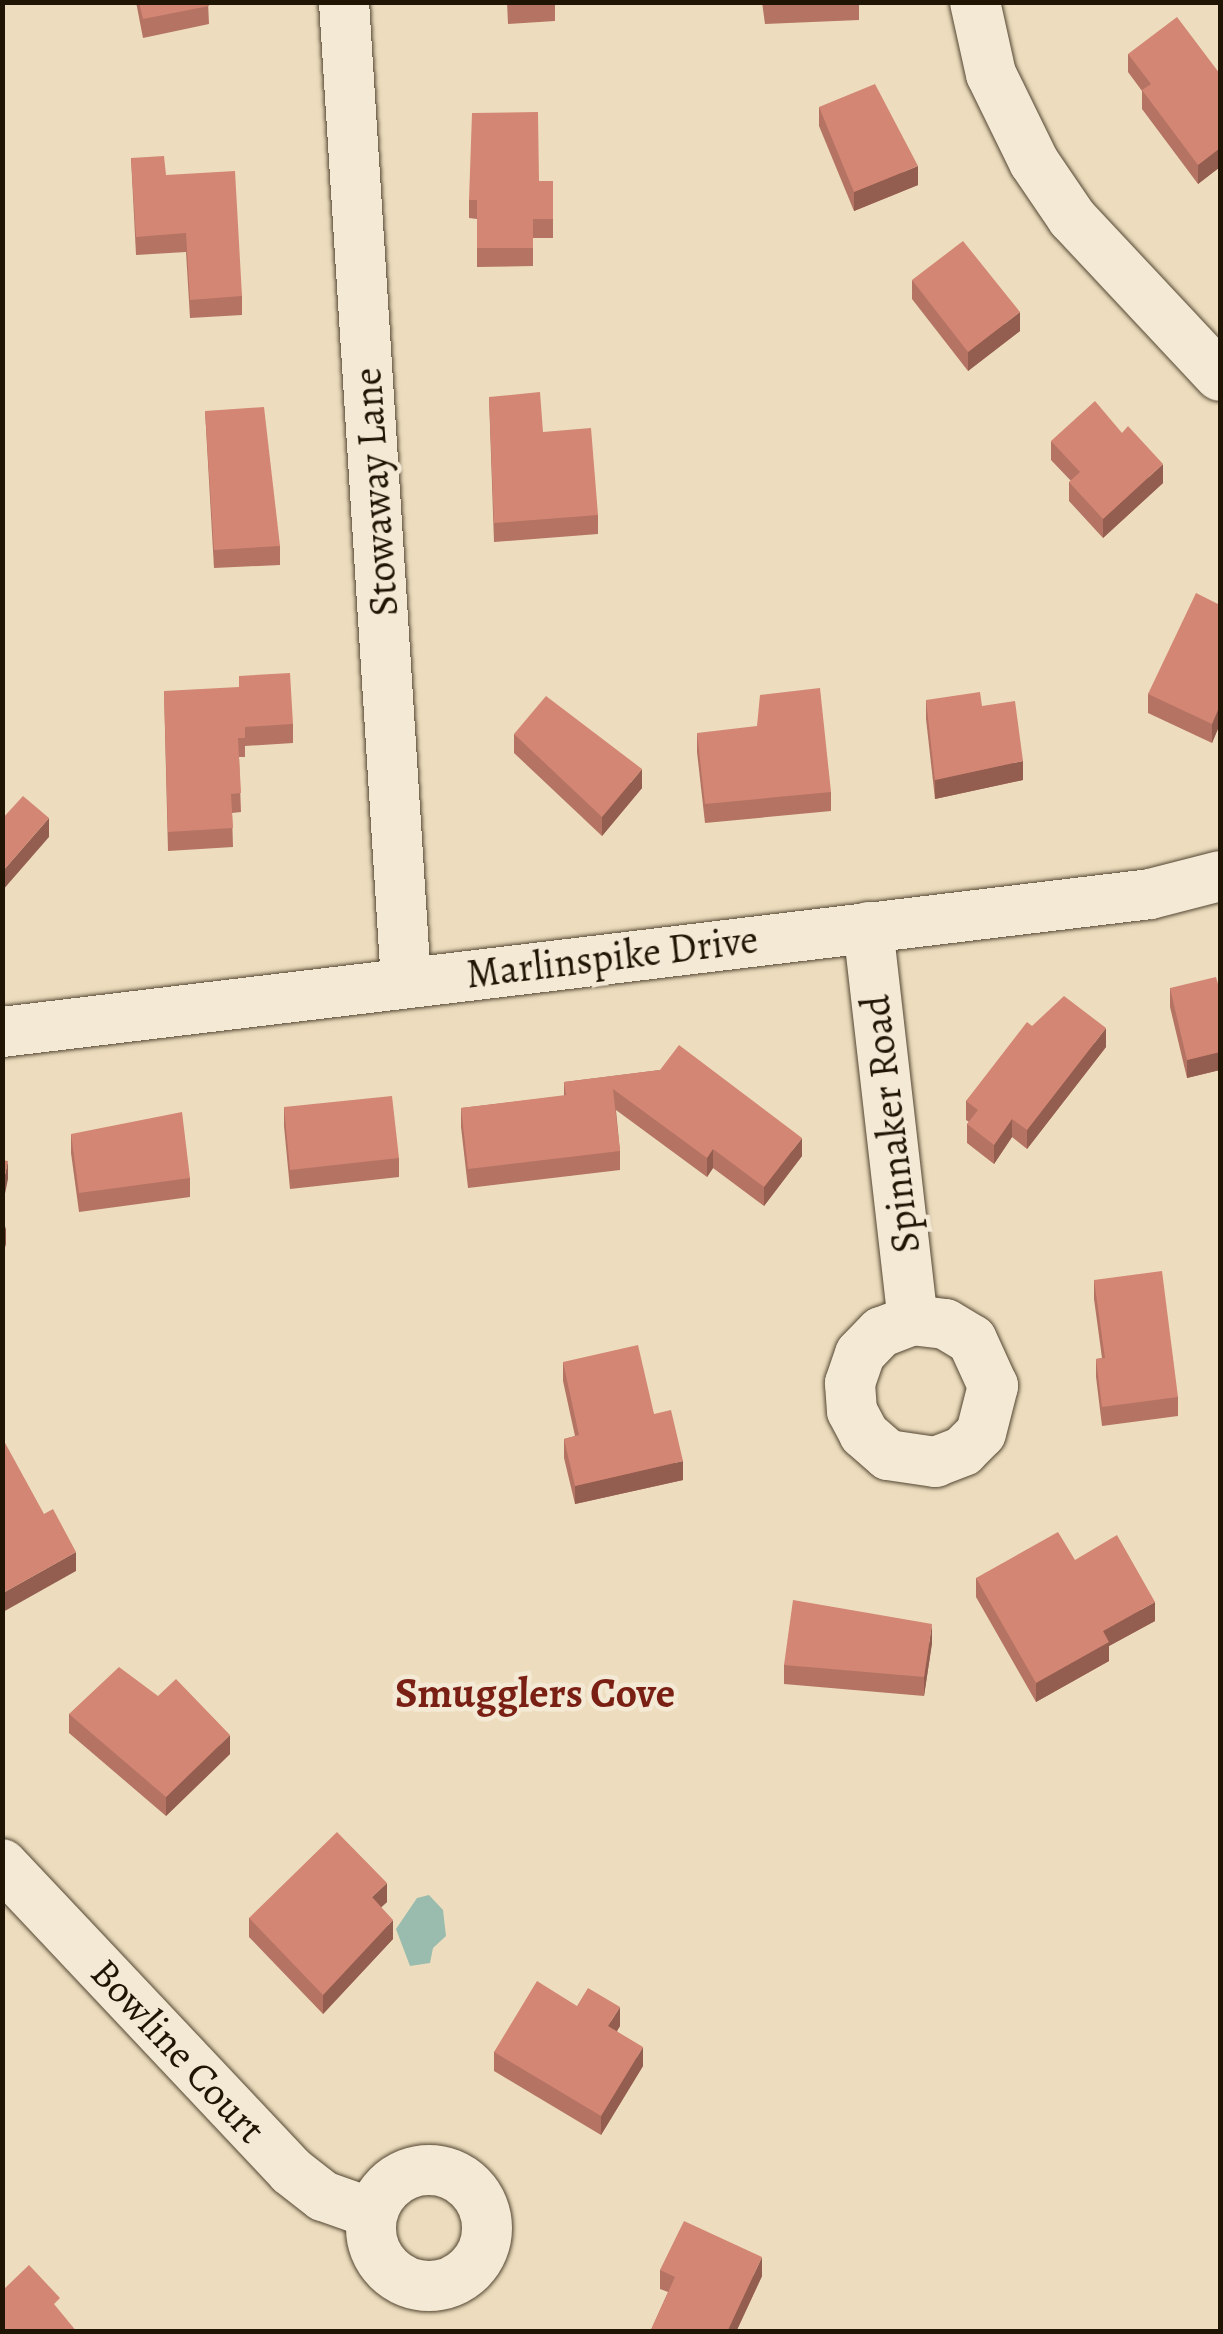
<!DOCTYPE html>
<html>
<head>
<meta charset="utf-8">
<style>
	body { margin:0 }
	#map { position:relative; width:1223px; height:2334px; overflow:hidden; background:#edddbe; font-family:Alegreya,serif }
	div>[style] { position:absolute }
	[style*='--x'] { left:calc(var(--x)*1px); top:calc(var(--y)*1px); width:calc(var(--w)*1px); rotate:calc(var(--a)*1deg) }
	.water>* { inset:0; background:#99bcae }
	.roads { filter:drop-shadow(0 0 2px #534632) drop-shadow(0 0 2px #534632) }
	.minor>* { height:50px; margin:-25px; padding:0 25px; transform-origin:25px; border-radius:25px; background:#f3e9d5 }
	.minor>.ring { margin:-25px; padding:0; box-sizing:content-box; background:none; border:50px solid #f3e9d5; border-radius:50% }
	.wall>* { inset:0; background:#b57363 }
	.shaded-wall>* { inset:0; background:#935e50 }
	.building>* { inset:0; background:#d28673 }
	span { translate:-50% -50%; white-space:nowrap; text-align:center; line-height:1.15; -webkit-text-stroke:9px #f3e9d5; paint-order:stroke }
	.street-label { font-size:40px; color:#201404 }
	.neighbourhood-label { font-size:42px; color:#7a1f14; font-weight:700 }
	.frame { position:absolute; inset:0; border:5px solid #201404; pointer-events:none }
</style>
</head>
<body>
<div id="map">
	<div class="water">
		<i style="clip-path:polygon(429px 1895px,443px 1910px,446px 1936px,433px 1948px,430px 1963px,410px 1966px,396px 1929px,417px 1898px)"></i>
	</div>
	<div class="roads">
		<div class="minor">
			<i style="--x:344;--y:2;--w:981;--a:86.38"></i>
			<i style="--x:975;--y:2;--w:74;--a:77.5"></i>
			<i style="--x:991;--y:74;--w:98;--a:64"></i>
			<i style="--x:1034;--y:162;--w:68;--a:55.8"></i>
			<i style="--x:1072;--y:218;--w:216;--a:46.9"></i>
			<i style="--x:868;--y:927;--w:396;--a:83.5"></i>
			<i style="--x:913;--y:1320;--w:34;--a:159"></i>
			<i style="--x:881;--y:1332;--w:30;--a:134"></i>
			<i style="--x:860;--y:1354;--w:31;--a:109"></i>
			<i style="--x:850;--y:1383;--w:28;--a:86"></i>
			<i style="--x:852;--y:1411;--w:26;--a:62"></i>
			<i style="--x:864;--y:1434;--w:32;--a:41"></i>
			<i style="--x:888;--y:1455;--w:48;--a:8.5"></i>
			<i style="--x:935;--y:1462;--w:30;--a:-21"></i>
			<i style="--x:963;--y:1451;--w:25;--a:-45"></i>
			<i style="--x:981;--y:1433;--w:49;--a:-75.7"></i>
			<i style="--x:993;--y:1386;--w:51;--a:-114.5"></i>
			<i style="--x:972;--y:1340;--w:31;--a:-149"></i>
			<i style="--x:945;--y:1324;--w:32;--a:-173"></i>
			<i style="--x:2;--y:1032;--w:1156;--a:-6.85"></i>
			<i style="--x:1150;--y:894;--w:72;--a:-14.4"></i>
			<i style="--x:2;--y:1864;--w:422;--a:46.7"></i>
			<i style="--x:291;--y:2171;--w:41;--a:38"></i>
			<i style="--x:323;--y:2196;--w:51;--a:19.5"></i>
			<i class="ring" style="left:371px;top:2170px;width:66px;height:66px"></i>
		</div>
	</div>
	<div class="wall">
		<i style="clip-path:polygon(136px 2px,208px 2px,209px 24px,143px 38px)"></i>
		<i style="clip-path:polygon(507px 2px,555px 2px,555px 21px,508px 24px)"></i>
		<i style="clip-path:polygon(762px 2px,859px 2px,859px 20px,765px 24px)"></i>
		<i style="clip-path:polygon(1128px 54px,1220px 74px,1220px 167px,1198px 184px,1142px 109px,1142px 91px,1128px 72px)"></i>
		<i style="clip-path:polygon(819px 107px,918px 185px,854px 211px,819px 126px)"></i>
		<i style="clip-path:polygon(131px 158px,166px 175px,242px 296px,242px 315px,190px 318px,186px 252px,136px 255px)"></i>
		<i style="clip-path:polygon(539px 181px,553px 181px,553px 238px,533px 238px,533px 266px,477px 267px,477px 219px,469px 218px,469px 200px)"></i>
		<i style="clip-path:polygon(912px 280px,1020px 331px,968px 371px,912px 299px)"></i>
		<i style="clip-path:polygon(489px 397px,543px 432px,598px 515px,598px 534px,494px 542px)"></i>
		<i style="clip-path:polygon(205px 411px,280px 546px,280px 565px,214px 568px)"></i>
		<i style="clip-path:polygon(1051px 441px,1163px 483px,1103px 538px,1069px 501px,1069px 482px,1071px 481px,1051px 460px)"></i>
		<i style="clip-path:polygon(1220px 605px,1220px 724px,1212px 743px,1148px 713px,1148px 694px)"></i>
		<i style="clip-path:polygon(164px 691px,293px 724px,293px 743px,245px 746px,245px 757px,239px 757px,241px 812px,232px 813px,233px 847px,168px 851px)"></i>
		<i style="clip-path:polygon(926px 700px,982px 706px,1023px 780px,935px 799px,926px 719px)"></i>
		<i style="clip-path:polygon(697px 733px,831px 792px,831px 811px,705px 823px,697px 752px)"></i>
		<i style="clip-path:polygon(514px 734px,642px 788px,602px 836px,514px 753px)"></i>
		<i style="clip-path:polygon(1170px 988px,1220px 991px,1220px 1070px,1187px 1078px,1170px 1007px)"></i>
		<i style="clip-path:polygon(1032px 1026px,1106px 1047px,1027px 1149px,1012px 1137px,994px 1164px,967px 1143px,967px 1124px,969px 1122px,966px 1120px,966px 1101px)"></i>
		<i style="clip-path:polygon(660px 1070px,802px 1156px,764px 1206px,713px 1168px,707px 1177px,616px 1110px,620px 1151px,620px 1170px,468px 1188px,461px 1127px,461px 1108px,564px 1096px,564px 1082px)"></i>
		<i style="clip-path:polygon(284px 1107px,399px 1158px,399px 1177px,290px 1189px,284px 1126px)"></i>
		<i style="clip-path:polygon(71px 1134px,190px 1178px,190px 1197px,79px 1212px,71px 1153px)"></i>
		<i style="clip-path:polygon(1094px 1280px,1178px 1397px,1178px 1416px,1102px 1426px,1096px 1377px,1096px 1359px,1102px 1358px,1094px 1299px)"></i>
		<i style="clip-path:polygon(563px 1362px,654px 1414px,683px 1480px,575px 1504px,564px 1458px,564px 1439px,575px 1436px,563px 1381px)"></i>
		<i style="clip-path:polygon(1075px 1560px,1155px 1621px,1109px 1646px,1109px 1661px,1036px 1702px,976px 1597px,976px 1578px)"></i>
		<i style="clip-path:polygon(932px 1643px,924px 1696px,784px 1684px,784px 1665px)"></i>
		<i style="clip-path:polygon(158px 1696px,230px 1754px,166px 1816px,69px 1733px,69px 1714px)"></i>
		<i style="clip-path:polygon(387px 1902px,381px 1907px,393px 1939px,323px 2014px,249px 1937px,249px 1918px)"></i>
		<i style="clip-path:polygon(577px 2006px,620px 2026px,617px 2031px,643px 2066px,601px 2135px,494px 2071px,494px 2052px)"></i>
		<i style="clip-path:polygon(660px 2270px,762px 2276px,736px 2332px,650px 2332px,668px 2292px,660px 2289px)"></i>
	</div>
	<div class="shaded-wall">
		<i style="clip-path:polygon(1220px 148px,1220px 167px,1198px 184px,1198px 165px)"></i>
		<i style="clip-path:polygon(918px 166px,918px 185px,854px 211px,854px 192px)"></i>
		<i style="clip-path:polygon(1020px 312px,1020px 331px,968px 371px,968px 352px)"></i>
		<i style="clip-path:polygon(1163px 464px,1163px 483px,1103px 538px,1103px 519px)"></i>
		<i style="clip-path:polygon(1220px 705px,1220px 724px,1212px 743px,1212px 724px)"></i>
		<i style="clip-path:polygon(1023px 761px,1023px 780px,935px 799px,935px 780px)"></i>
		<i style="clip-path:polygon(642px 769px,642px 788px,602px 836px,602px 817px)"></i>
		<i style="clip-path:polygon(49px 818px,49px 837px,2px 891px,2px 872px)"></i>
		<i style="clip-path:polygon(1106px 1028px,1106px 1047px,1027px 1149px,1027px 1130px)"></i>
		<i style="clip-path:polygon(1220px 1052px,1220px 1070px,1187px 1078px,1187px 1060px)"></i>
		<i style="clip-path:polygon(1012px 1119px,1012px 1137px,994px 1164px,994px 1145px)"></i>
		<i style="clip-path:polygon(802px 1138px,802px 1156px,764px 1206px,764px 1187px)"></i>
		<i style="clip-path:polygon(713px 1149px,713px 1168px,707px 1177px,707px 1158px)"></i>
		<i style="clip-path:polygon(8px 1161px,8px 1179px,2px 1208px,2px 1189px)"></i>
		<i style="clip-path:polygon(6px 1226px,6px 1244px,2px 1259px,2px 1240px)"></i>
		<i style="clip-path:polygon(683px 1461px,683px 1480px,575px 1504px,575px 1486px)"></i>
		<i style="clip-path:polygon(76px 1552px,76px 1571px,3px 1612px,3px 1593px)"></i>
		<i style="clip-path:polygon(1155px 1602px,1155px 1621px,1109px 1646px,1109px 1661px,1036px 1702px,1036px 1683px,1103px 1631px)"></i>
		<i style="clip-path:polygon(932px 1624px,932px 1643px,924px 1696px,924px 1677px)"></i>
		<i style="clip-path:polygon(230px 1735px,230px 1754px,166px 1816px,166px 1797px)"></i>
		<i style="clip-path:polygon(387px 1883px,387px 1902px,372px 1916px,372px 1897px)"></i>
		<i style="clip-path:polygon(393px 1920px,393px 1939px,323px 2014px,323px 1995px)"></i>
		<i style="clip-path:polygon(620px 2007px,620px 2026px,608px 2045px,608px 2026px)"></i>
		<i style="clip-path:polygon(643px 2047px,643px 2066px,601px 2135px,601px 2116px)"></i>
		<i style="clip-path:polygon(762px 2257px,762px 2276px,736px 2332px,727px 2332px)"></i>
	</div>
	<div class="building">
		<i style="clip-path:polygon(139px 2px,208px 2px,209px 6px,143px 19px)"></i>
		<i style="clip-path:polygon(508px 2px,552px 2px,508px 5px)"></i>
		<i style="clip-path:polygon(765px 2px,833px 2px,765px 5px)"></i>
		<i style="clip-path:polygon(1177px 17px,1220px 74px,1220px 148px,1198px 165px,1142px 90px,1151px 84px,1128px 54px)"></i>
		<i style="clip-path:polygon(875px 84px,918px 166px,854px 192px,819px 107px)"></i>
		<i style="clip-path:polygon(538px 112px,539px 181px,553px 181px,553px 219px,533px 219px,533px 248px,477px 248px,477px 200px,469px 200px,472px 113px)"></i>
		<i style="clip-path:polygon(164px 156px,166px 175px,235px 171px,242px 296px,190px 300px,186px 233px,136px 237px,131px 158px)"></i>
		<i style="clip-path:polygon(963px 241px,1020px 312px,968px 352px,912px 280px)"></i>
		<i style="clip-path:polygon(540px 392px,543px 432px,591px 428px,598px 515px,494px 523px,489px 397px)"></i>
		<i style="clip-path:polygon(1095px 401px,1122px 433px,1128px 426px,1163px 464px,1103px 519px,1069px 482px,1080px 472px,1051px 441px)"></i>
		<i style="clip-path:polygon(264px 407px,280px 546px,214px 550px,205px 411px)"></i>
		<i style="clip-path:polygon(1196px 593px,1220px 605px,1220px 705px,1212px 724px,1148px 694px)"></i>
		<i style="clip-path:polygon(290px 673px,293px 724px,245px 727px,245px 738px,238px 738px,241px 793px,231px 794px,233px 828px,168px 832px,164px 691px,239px 687px,239px 676px)"></i>
		<i style="clip-path:polygon(820px 688px,831px 792px,705px 804px,697px 733px,757px 726px,760px 695px)"></i>
		<i style="clip-path:polygon(980px 692px,982px 706px,1015px 701px,1023px 761px,935px 780px,926px 700px)"></i>
		<i style="clip-path:polygon(546px 696px,642px 769px,602px 817px,514px 734px)"></i>
		<i style="clip-path:polygon(23px 796px,49px 818px,2px 872px,2px 819px)"></i>
		<i style="clip-path:polygon(1216px 977px,1220px 991px,1220px 1052px,1187px 1060px,1170px 988px)"></i>
		<i style="clip-path:polygon(1064px 996px,1106px 1028px,1027px 1130px,1012px 1119px,994px 1145px,967px 1124px,978px 1110px,966px 1101px,1027px 1022px,1032px 1026px)"></i>
		<i style="clip-path:polygon(679px 1045px,802px 1138px,764px 1187px,713px 1149px,707px 1158px,613px 1089px,620px 1151px,468px 1169px,461px 1108px,566px 1095px,564px 1082px,660px 1070px)"></i>
		<i style="clip-path:polygon(392px 1096px,399px 1158px,290px 1170px,284px 1107px)"></i>
		<i style="clip-path:polygon(182px 1112px,190px 1178px,79px 1193px,71px 1134px)"></i>
		<i style="clip-path:polygon(2px 1160px,8px 1161px,2px 1189px)"></i>
		<i style="clip-path:polygon(1162px 1271px,1178px 1397px,1102px 1407px,1096px 1359px,1105px 1358px,1094px 1280px)"></i>
		<i style="clip-path:polygon(638px 1345px,654px 1414px,671px 1410px,683px 1461px,575px 1486px,564px 1439px,579px 1435px,563px 1362px)"></i>
		<i style="clip-path:polygon(4px 1441px,44px 1514px,53px 1509px,76px 1552px,3px 1593px,2px 1442px)"></i>
		<i style="clip-path:polygon(1058px 1532px,1075px 1560px,1117px 1535px,1155px 1602px,1103px 1631px,1109px 1642px,1036px 1683px,976px 1578px)"></i>
		<i style="clip-path:polygon(793px 1600px,932px 1624px,924px 1677px,784px 1665px)"></i>
		<i style="clip-path:polygon(119px 1667px,158px 1696px,176px 1679px,230px 1735px,166px 1797px,69px 1714px)"></i>
		<i style="clip-path:polygon(337px 1832px,387px 1883px,372px 1897px,393px 1920px,323px 1995px,249px 1918px)"></i>
		<i style="clip-path:polygon(537px 1981px,577px 2006px,588px 1988px,620px 2007px,608px 2026px,643px 2047px,601px 2116px,494px 2052px)"></i>
		<i style="clip-path:polygon(684px 2221px,762px 2257px,727px 2332px,650px 2332px,675px 2277px,660px 2270px)"></i>
		<i style="clip-path:polygon(29px 2265px,60px 2298px,54px 2304px,77px 2332px,2px 2332px,2px 2291px)"></i>
	</div>
	<div class="street-label">
		<span style="left:376px;top:492px;rotate:-94deg">Stowaway Lane</span>
		<span style="left:612px;top:957px;rotate:-7deg">Marlinspike Drive</span>
		<span style="left:891px;top:1124px;rotate:-97deg">Spinnaker Road</span>
		<span style="left:178px;top:2051px;rotate:47deg">Bowline Court</span>
	</div>
	<div class="neighbourhood-label">
		<span style="left:535px;top:1693px">Smugglers Cove</span>
	</div>
	<div class="frame"></div>
</div>
</body>
</html>
